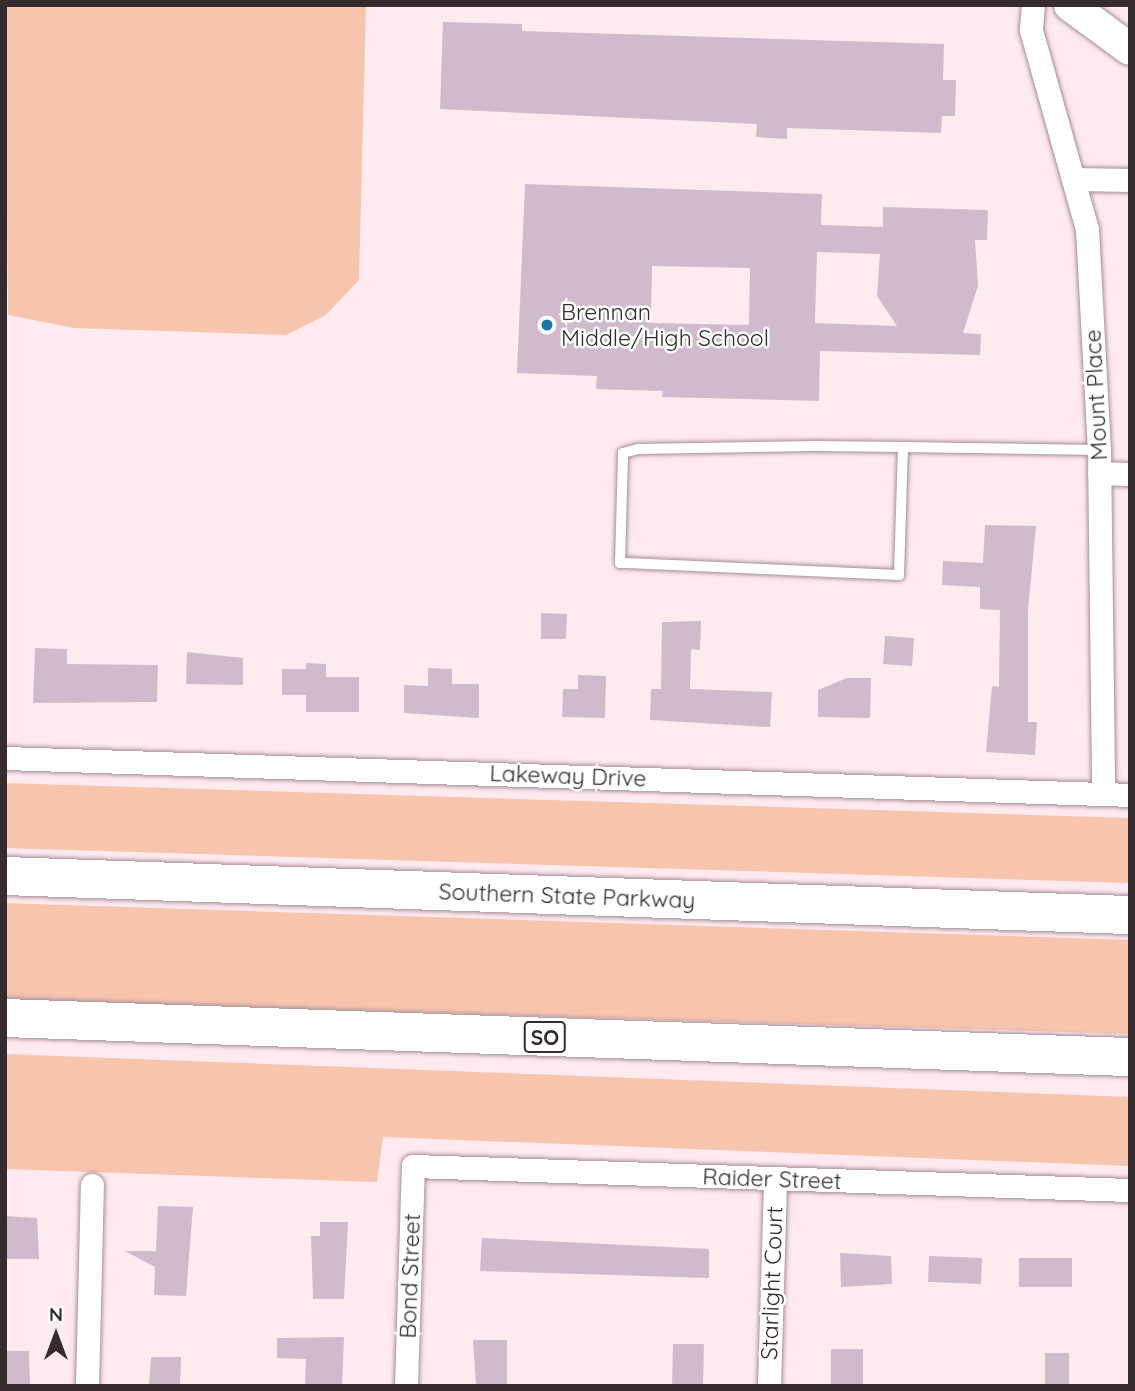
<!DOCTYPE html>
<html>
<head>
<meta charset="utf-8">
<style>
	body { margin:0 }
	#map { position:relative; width:1135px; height:1391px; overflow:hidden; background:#ffeaf0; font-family:Quicksand,sans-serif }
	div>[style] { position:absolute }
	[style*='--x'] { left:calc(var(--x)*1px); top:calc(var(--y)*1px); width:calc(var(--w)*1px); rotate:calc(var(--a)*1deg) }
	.green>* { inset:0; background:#f7c4ae }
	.building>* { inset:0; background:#cfbbcb }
	.roads { filter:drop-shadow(0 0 2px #a68e96) drop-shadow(0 0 2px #a68e96) }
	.lane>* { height:10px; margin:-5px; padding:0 5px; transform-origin:5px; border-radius:5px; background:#fff }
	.street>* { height:23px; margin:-11.5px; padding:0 11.5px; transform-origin:11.5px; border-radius:11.5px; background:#fff }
	.secondary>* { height:32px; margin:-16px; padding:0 16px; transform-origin:16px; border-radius:16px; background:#fff }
	.highway>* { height:38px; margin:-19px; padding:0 19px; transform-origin:19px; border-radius:19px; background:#fff }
	.dots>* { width:19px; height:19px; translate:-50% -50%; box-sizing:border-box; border:4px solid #fff; border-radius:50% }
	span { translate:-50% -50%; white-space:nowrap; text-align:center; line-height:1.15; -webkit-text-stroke:5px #fff; paint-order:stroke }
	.shield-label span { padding:2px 5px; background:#fff; border:2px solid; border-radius:5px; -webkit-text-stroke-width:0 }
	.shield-label { font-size:21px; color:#352b2e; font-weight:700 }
	.poi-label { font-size:23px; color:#352b2e }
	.left { translate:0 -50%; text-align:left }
	.street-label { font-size:23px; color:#352b2e }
	.frame { position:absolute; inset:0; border:7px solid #352b2e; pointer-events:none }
	.north { position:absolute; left:21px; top:1300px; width:70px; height:70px; -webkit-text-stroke:5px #fff; paint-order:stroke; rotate:0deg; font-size:19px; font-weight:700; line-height:28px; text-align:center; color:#352b2e }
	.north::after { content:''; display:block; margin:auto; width:24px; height:32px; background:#352b2e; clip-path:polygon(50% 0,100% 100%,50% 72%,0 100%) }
</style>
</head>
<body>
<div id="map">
	<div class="green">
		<i style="clip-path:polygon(5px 5px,366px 5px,359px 280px,326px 315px,286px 335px,74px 328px,8px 315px)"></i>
		<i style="clip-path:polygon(5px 783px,1130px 818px,1130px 883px,5px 848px)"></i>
		<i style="clip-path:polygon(5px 903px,1130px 940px,1130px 1034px,5px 1000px)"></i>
		<i style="clip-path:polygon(5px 1054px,1130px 1097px,1130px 1166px,383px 1137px,377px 1182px,5px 1169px)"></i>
	</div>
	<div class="building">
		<i style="clip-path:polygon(443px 22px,522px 24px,522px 31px,944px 44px,943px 80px,956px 80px,955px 116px,942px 116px,941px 133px,787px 128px,787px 139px,756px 137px,757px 124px,440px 109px)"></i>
		<i style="clip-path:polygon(evenodd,525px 184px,822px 194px,821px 225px,883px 227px,883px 207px,988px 210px,987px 240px,975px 240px,978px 286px,963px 333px,981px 334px,980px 355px,820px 351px,819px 401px,662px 397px,663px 391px,596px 389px,597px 376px,517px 373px,525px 184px,817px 252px,880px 254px,877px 296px,897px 326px,815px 323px,817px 252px,525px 184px,652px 266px,750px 268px,749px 325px,651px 323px,652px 266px)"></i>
		<i style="clip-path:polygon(985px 525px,1036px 526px,1028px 611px,1028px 722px,1037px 722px,1035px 755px,986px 752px,992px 686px,999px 687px,1000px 610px,980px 609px,980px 587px,942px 585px,943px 561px,983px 563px)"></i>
		<i style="clip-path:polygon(541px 613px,567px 614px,566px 639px,541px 639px)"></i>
		<i style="clip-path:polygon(701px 621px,700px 650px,691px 649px,690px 689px,772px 692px,770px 727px,650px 720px,651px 689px,661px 689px,662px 622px)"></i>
		<i style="clip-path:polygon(885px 636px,914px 638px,912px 666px,883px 664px)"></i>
		<i style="clip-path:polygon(35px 648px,67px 649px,67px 664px,158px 665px,157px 702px,33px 703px)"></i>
		<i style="clip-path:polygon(187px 652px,243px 658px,243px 685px,186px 684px)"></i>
		<i style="clip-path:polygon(306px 663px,326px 664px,326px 677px,359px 677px,359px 712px,306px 712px,306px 695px,282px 695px,282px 669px,306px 669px)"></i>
		<i style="clip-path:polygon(428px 668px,452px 669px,452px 684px,479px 684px,479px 718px,404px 713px,404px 685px,428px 686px)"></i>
		<i style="clip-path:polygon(578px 675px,606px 676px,605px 718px,562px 717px,563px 689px,578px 689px)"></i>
		<i style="clip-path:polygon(847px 678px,871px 678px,870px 718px,818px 717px,818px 690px)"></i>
		<i style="clip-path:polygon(158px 1206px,193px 1207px,186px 1296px,154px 1295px,155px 1267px,125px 1251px,156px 1251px)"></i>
		<i style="clip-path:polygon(5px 1216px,37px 1218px,39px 1259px,5px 1259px)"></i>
		<i style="clip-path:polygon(320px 1222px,348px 1222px,344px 1299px,313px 1299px,311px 1236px,320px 1236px)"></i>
		<i style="clip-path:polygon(482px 1238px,709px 1249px,709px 1278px,480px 1271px)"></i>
		<i style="clip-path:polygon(840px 1253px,891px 1256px,892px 1284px,841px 1287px)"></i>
		<i style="clip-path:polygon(929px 1256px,982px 1258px,981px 1284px,928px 1282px)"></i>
		<i style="clip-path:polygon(1019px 1258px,1072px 1258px,1072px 1287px,1019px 1287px)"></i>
		<i style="clip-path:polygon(344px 1337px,342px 1386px,305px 1386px,306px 1359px,277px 1358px,277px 1338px)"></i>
		<i style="clip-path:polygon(473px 1340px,507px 1340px,507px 1386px,476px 1386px)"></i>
		<i style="clip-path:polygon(673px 1344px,704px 1344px,703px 1386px,672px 1386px)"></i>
		<i style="clip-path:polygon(831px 1349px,863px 1349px,863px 1386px,831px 1386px)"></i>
		<i style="clip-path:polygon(5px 1351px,29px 1351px,30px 1386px,5px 1386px)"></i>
		<i style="clip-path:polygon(1045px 1353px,1069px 1353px,1069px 1386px,1045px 1386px)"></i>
		<i style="clip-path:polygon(151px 1357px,181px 1357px,180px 1386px,149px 1386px)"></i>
	</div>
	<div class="roads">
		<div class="lane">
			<i style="--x:903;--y:447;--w:128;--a:91.8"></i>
			<i style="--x:899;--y:575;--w:279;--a:-177.5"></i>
			<i style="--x:620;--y:563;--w:110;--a:-88.4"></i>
			<i style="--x:623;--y:453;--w:16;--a:-15"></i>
			<i style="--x:638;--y:449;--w:176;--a:-1"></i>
			<i style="--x:814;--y:446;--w:89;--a:0.6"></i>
			<i style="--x:903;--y:447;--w:196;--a:0.9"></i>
		</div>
		<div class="street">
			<i style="--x:1033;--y:5;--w:25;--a:95"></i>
			<i style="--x:1031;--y:30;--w:207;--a:74.3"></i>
			<i style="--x:1087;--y:229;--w:221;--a:86.9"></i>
			<i style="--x:1099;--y:450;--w:344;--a:89.3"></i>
			<i style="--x:1075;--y:179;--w:55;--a:1"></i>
			<i style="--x:1099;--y:473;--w:31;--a:2"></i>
			<i style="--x:5;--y:758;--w:1126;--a:1.88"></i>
			<i style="--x:87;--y:1386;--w:201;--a:-88.6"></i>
			<i style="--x:406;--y:1386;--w:220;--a:-88.2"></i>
			<i style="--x:413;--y:1166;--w:717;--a:1.92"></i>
			<i style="--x:769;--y:1386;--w:207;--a:-88.3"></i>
		</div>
		<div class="secondary">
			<i style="--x:1070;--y:5;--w:74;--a:36.3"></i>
		</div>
		<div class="highway">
			<i style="--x:5;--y:876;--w:1126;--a:1.99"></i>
			<i style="--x:5;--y:1018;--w:1126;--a:1.99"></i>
		</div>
	</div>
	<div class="dots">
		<i style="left:547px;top:325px;background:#2075a5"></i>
	</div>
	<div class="shield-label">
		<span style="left:545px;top:1037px">SO</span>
	</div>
	<div class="poi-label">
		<span class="left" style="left:561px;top:325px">Brennan<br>Middle/High School</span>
	</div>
	<div class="street-label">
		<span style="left:1096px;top:395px;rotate:-93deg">Mount Place</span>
		<span style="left:568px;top:776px;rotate:2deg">Lakeway Drive</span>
		<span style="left:567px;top:896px;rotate:2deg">Southern State Parkway</span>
		<span style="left:772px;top:1179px;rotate:2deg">Raider Street</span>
		<span style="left:410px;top:1276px;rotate:-88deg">Bond Street</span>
		<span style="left:772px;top:1283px;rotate:-88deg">Starlight Court</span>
	</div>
	<div class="frame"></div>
	<div class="north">N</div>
</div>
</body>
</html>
